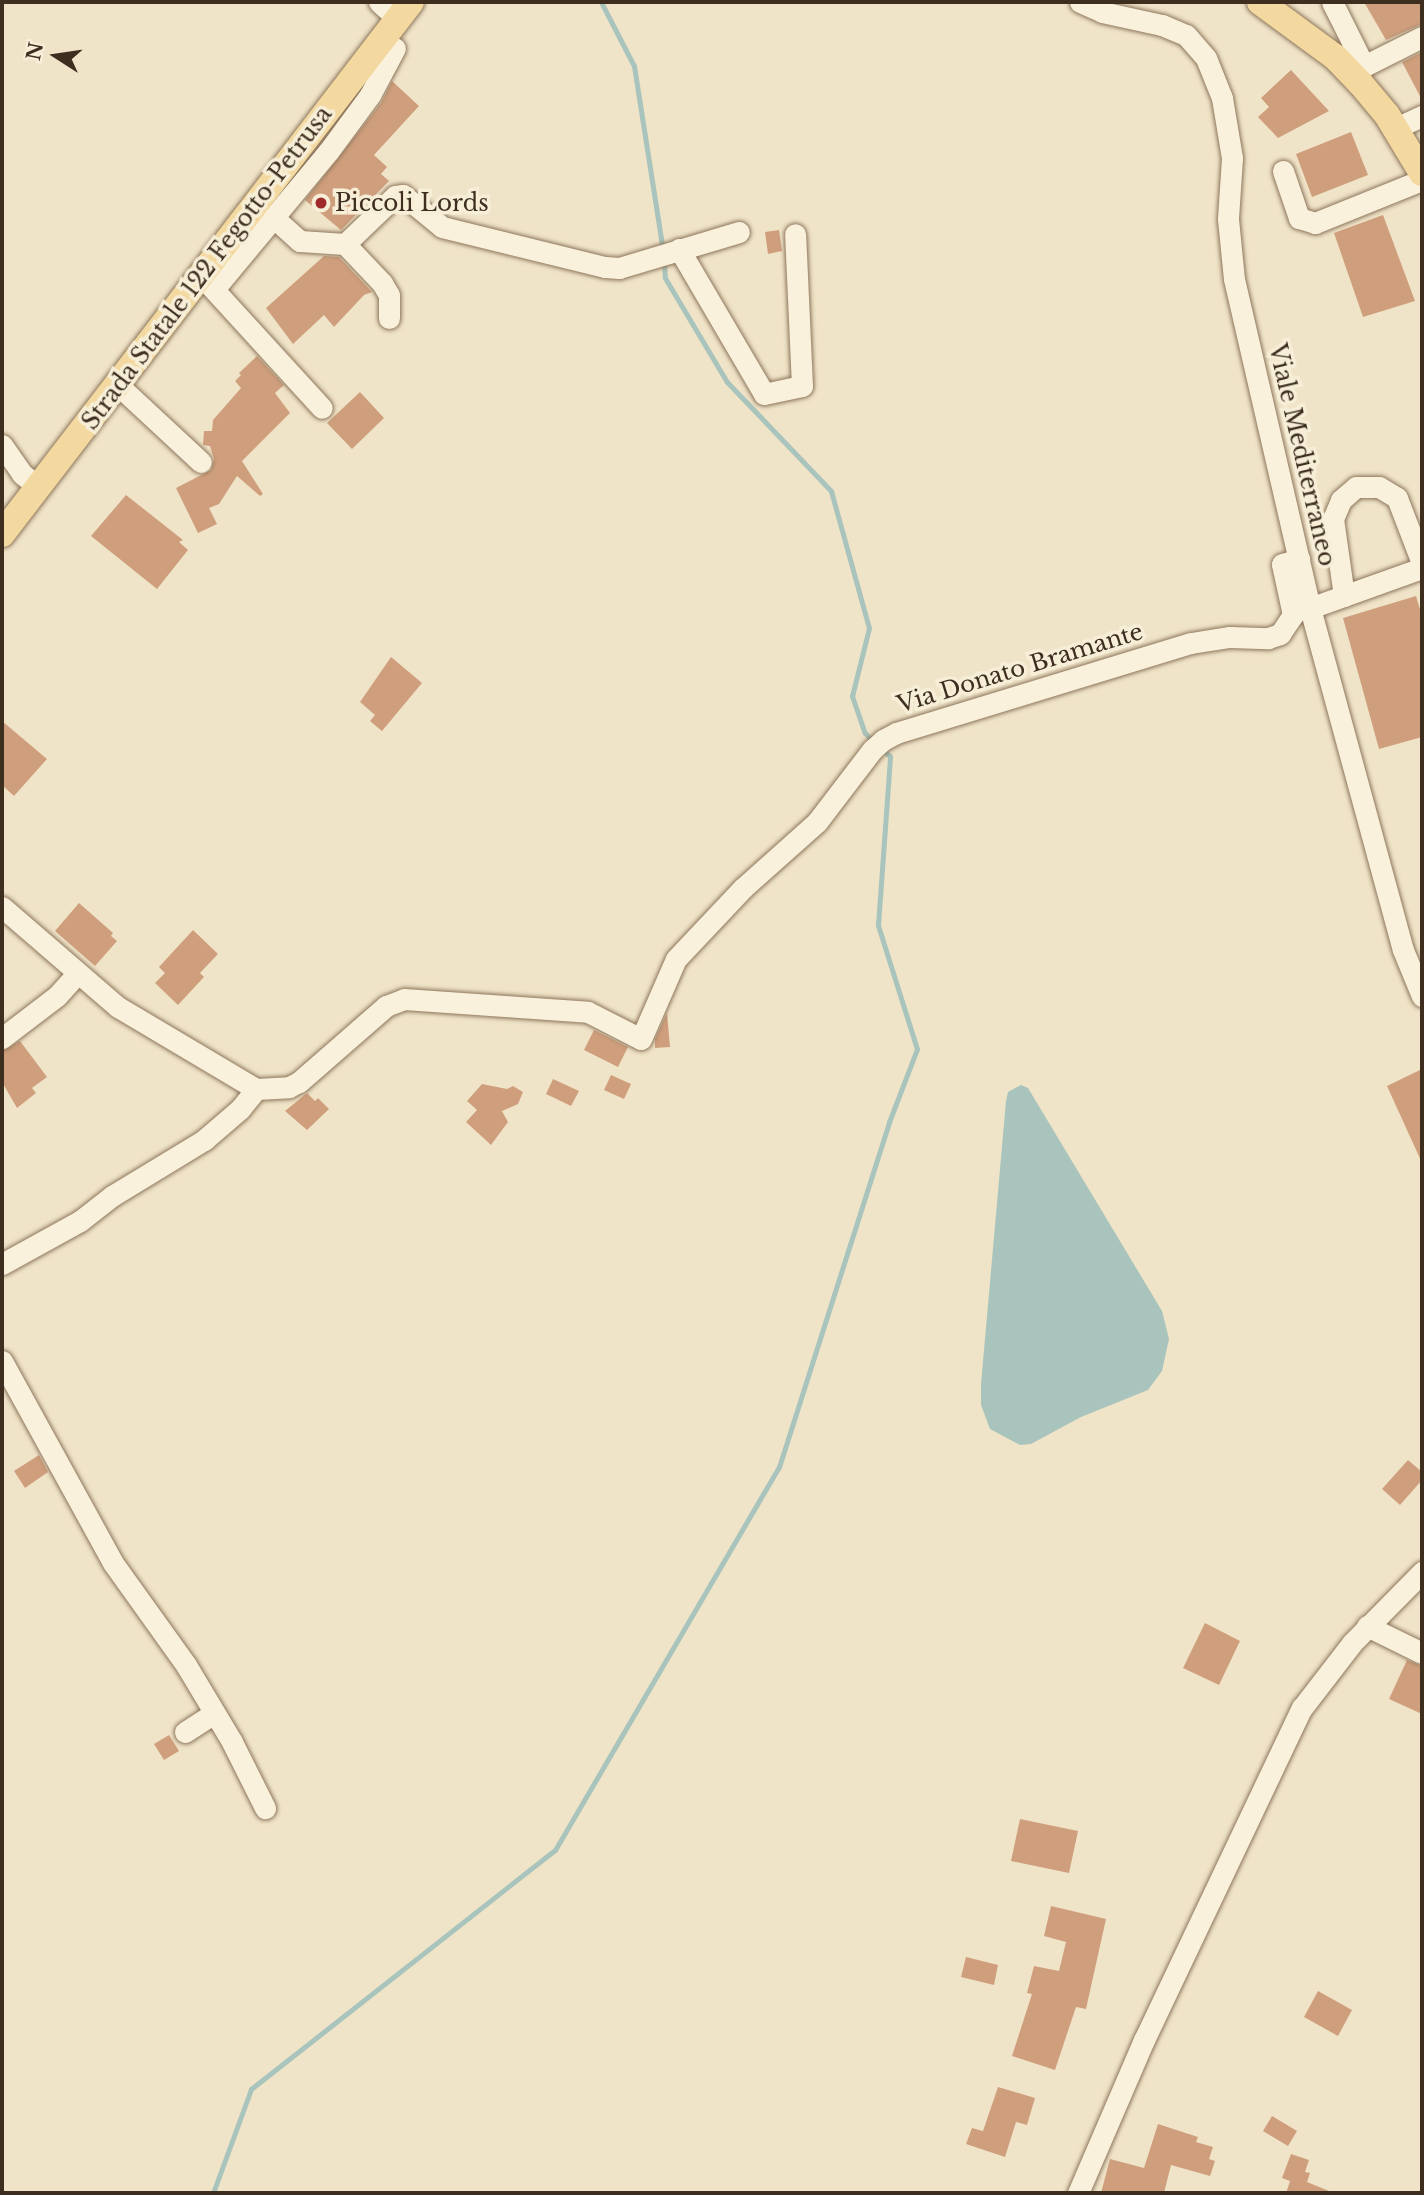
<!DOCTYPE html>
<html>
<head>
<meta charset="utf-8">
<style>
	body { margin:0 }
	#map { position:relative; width:1424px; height:2195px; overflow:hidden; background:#f0e4c8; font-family:"Libre Baskerville",serif }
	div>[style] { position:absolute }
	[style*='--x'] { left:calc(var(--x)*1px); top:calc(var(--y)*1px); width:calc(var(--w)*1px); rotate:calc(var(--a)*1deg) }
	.water>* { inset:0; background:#a9c4bc }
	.stream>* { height:5px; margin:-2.5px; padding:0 2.5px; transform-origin:2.5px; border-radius:2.5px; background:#a9c4bc }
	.building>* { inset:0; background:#cf9f7d }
	.roads { filter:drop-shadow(0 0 2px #8d765c) drop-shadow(0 0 2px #8d765c) }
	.minor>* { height:21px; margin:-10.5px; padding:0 10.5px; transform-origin:10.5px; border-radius:10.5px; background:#faf1dc }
	.major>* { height:26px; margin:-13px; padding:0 13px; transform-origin:13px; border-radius:13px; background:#f3d9a0 }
	.dots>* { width:19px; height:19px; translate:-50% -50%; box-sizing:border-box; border:4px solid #f7eed8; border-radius:50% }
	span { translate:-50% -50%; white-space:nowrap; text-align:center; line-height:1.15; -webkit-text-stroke:7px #f7eed8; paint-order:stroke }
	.poi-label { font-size:23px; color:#3d2e20 }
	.left { translate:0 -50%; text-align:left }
	.street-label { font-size:23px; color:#3d2e20 }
	.frame { position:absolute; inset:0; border:4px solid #3d2e20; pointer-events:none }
	.north { position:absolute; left:21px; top:21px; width:70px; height:70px; -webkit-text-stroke:5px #f7eed8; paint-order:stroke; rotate:282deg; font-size:19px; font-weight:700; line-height:28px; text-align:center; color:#3d2e20 }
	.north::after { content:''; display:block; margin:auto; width:24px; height:32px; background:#3d2e20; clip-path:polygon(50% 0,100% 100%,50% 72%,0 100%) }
</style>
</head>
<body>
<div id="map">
	<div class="water">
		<i style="clip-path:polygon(1021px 1085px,1028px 1088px,1162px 1311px,1169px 1339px,1162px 1371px,1148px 1390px,1081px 1417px,1031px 1444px,1020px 1445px,990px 1429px,981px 1405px,981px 1384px,1006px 1101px,1008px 1092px)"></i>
	</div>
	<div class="stream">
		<i style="--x:601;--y:2;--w:72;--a:62.7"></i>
		<i style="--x:634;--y:66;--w:187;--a:81.1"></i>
		<i style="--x:664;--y:261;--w:17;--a:87"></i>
		<i style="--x:665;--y:278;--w:121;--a:59.2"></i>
		<i style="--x:727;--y:382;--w:151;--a:46.3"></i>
		<i style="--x:831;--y:491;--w:142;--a:74.5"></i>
		<i style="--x:869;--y:628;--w:70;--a:104"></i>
		<i style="--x:852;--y:696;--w:39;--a:71"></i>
		<i style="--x:865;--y:733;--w:13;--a:45"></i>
		<i style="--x:213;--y:2193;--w:111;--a:-69.9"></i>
		<i style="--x:251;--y:2089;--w:387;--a:-38.2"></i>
		<i style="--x:555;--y:1850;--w:444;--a:-59.7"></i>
		<i style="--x:779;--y:1467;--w:362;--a:-72.3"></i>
		<i style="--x:889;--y:1122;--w:78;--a:-69"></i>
		<i style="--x:917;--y:1049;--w:130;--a:-107.5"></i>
		<i style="--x:878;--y:925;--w:169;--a:-85.9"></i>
		<i style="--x:890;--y:756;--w:11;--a:-142"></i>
	</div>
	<div class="building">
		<i style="clip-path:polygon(1364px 2px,1422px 2px,1422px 24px,1386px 40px)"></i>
		<i style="clip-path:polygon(1422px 52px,1422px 100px,1402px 62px)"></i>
		<i style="clip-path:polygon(1291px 70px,1329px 111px,1278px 138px,1258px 117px,1269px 107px,1261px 98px)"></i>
		<i style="clip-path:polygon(392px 81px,419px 106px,374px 155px,387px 167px,381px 174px,389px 181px,341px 230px,305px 200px,381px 103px)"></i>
		<i style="clip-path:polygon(1351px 132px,1368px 175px,1312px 197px,1296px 154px)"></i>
		<i style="clip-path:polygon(1383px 215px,1415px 301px,1363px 317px,1334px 233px)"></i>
		<i style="clip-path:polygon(779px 230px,782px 251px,768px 254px,765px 232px)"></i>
		<i style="clip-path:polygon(324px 256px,339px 257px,372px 292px,364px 295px,334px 327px,324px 315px,293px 344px,266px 308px)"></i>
		<i style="clip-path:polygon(257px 356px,284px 385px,275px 393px,290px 413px,242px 461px,263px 494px,260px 496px,237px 476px,219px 504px,209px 508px,217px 524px,198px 533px,176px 488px,211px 470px,214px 459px,210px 446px,203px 445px,204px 431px,212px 431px,213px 420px,241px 388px,235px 381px,241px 375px,239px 373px)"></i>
		<i style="clip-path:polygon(360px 392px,384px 418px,352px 449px,327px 423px)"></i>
		<i style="clip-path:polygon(126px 495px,183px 540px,179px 542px,188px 550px,157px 589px,91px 536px)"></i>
		<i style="clip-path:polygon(1416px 596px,1422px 616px,1422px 737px,1379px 749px,1343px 618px)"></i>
		<i style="clip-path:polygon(391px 657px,422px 683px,382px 731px,370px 721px,375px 715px,360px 702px)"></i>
		<i style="clip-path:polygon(2px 721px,47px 759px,14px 796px,2px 785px)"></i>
		<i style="clip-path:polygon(79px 903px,113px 933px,111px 936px,117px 941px,95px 966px,55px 931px)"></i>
		<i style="clip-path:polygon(193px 930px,218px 954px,200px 973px,204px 977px,178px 1005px,155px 983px,165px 973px,159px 967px)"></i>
		<i style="clip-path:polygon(667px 1013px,670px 1047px,655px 1048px,655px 1039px)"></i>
		<i style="clip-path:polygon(594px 1030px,628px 1047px,618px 1067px,584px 1050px)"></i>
		<i style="clip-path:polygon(20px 1041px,47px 1077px,32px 1088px,36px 1093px,17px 1108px,2px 1082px,2px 1051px)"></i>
		<i style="clip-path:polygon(1422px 1069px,1422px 1163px,1387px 1086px)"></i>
		<i style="clip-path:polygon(611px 1075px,631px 1084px,624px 1099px,604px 1090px)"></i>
		<i style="clip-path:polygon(553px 1079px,579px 1091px,571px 1106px,546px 1094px)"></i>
		<i style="clip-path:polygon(482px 1084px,507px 1089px,513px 1086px,523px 1092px,518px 1104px,502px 1111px,508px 1122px,491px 1145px,466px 1122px,477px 1110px,467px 1101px)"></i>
		<i style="clip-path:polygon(307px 1093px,315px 1101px,318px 1098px,329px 1109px,307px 1130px,285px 1111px)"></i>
		<i style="clip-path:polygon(39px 1455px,48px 1472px,25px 1488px,14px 1471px)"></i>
		<i style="clip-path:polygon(1408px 1460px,1422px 1472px,1422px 1480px,1400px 1505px,1382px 1489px)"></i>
		<i style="clip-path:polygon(1205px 1623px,1240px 1641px,1219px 1685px,1183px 1668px)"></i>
		<i style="clip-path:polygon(1407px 1660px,1422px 1666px,1422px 1714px,1389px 1699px)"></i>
		<i style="clip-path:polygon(169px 1735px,179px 1751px,164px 1760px,154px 1744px)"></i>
		<i style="clip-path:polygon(1020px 1819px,1078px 1831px,1069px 1873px,1011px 1861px)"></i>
		<i style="clip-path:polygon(1051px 1906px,1106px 1919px,1086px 2009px,1076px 2007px,1055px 2070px,1012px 2056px,1032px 1994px,1027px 1993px,1034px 1966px,1059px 1971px,1066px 1942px,1044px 1936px)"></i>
		<i style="clip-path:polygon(966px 1957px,998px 1965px,994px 1985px,961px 1977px)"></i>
		<i style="clip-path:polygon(1318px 1991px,1352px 2010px,1338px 2036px,1304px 2017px)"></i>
		<i style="clip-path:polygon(998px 2087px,1035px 2098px,1027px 2125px,1016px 2122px,1005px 2157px,966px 2144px,972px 2128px,983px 2131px)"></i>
		<i style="clip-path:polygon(1272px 2116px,1297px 2131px,1288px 2146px,1263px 2131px)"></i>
		<i style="clip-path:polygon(1158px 2124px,1198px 2137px,1196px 2142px,1213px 2147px,1209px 2159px,1215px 2161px,1210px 2176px,1171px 2165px,1164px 2193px,1101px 2193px,1110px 2159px,1144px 2168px)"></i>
		<i style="clip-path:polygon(1291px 2154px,1309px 2160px,1305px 2172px,1310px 2173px,1307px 2182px,1334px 2193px,1286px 2193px,1290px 2181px,1282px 2178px)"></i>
	</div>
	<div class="roads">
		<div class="minor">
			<i style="--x:379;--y:2;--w:25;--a:42"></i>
			<i style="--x:1080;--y:2;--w:24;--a:24"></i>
			<i style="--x:1102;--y:12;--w:61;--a:12.2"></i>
			<i style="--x:1162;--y:25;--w:26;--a:23"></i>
			<i style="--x:1186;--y:35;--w:30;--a:49"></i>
			<i style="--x:1206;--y:58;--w:43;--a:68.2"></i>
			<i style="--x:1222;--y:98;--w:61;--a:80.5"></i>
			<i style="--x:1232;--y:158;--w:61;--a:93.8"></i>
			<i style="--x:1228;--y:219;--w:60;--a:84.3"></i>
			<i style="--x:1234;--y:279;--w:338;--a:77"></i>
			<i style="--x:1310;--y:608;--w:354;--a:74.8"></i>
			<i style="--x:1403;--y:950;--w:50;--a:67.6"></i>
			<i style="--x:1332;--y:2;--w:72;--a:63.4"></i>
			<i style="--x:1350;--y:73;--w:80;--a:-26.6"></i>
			<i style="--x:1396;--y:128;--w:29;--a:-25"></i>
			<i style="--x:1283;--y:171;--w:50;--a:71.2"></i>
			<i style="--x:1299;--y:218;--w:17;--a:17"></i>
			<i style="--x:1315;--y:223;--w:115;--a:-21.9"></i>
			<i style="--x:273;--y:217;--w:36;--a:42"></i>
			<i style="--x:300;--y:241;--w:45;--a:3.8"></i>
			<i style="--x:345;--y:244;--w:69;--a:-43.8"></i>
			<i style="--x:395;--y:196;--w:8;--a:-7"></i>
			<i style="--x:403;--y:195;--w:50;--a:39.4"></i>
			<i style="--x:442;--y:227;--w:168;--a:13.8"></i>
			<i style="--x:605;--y:267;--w:14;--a:4"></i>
			<i style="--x:619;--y:268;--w:125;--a:-16.7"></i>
			<i style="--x:345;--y:244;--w:54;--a:46.5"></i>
			<i style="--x:382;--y:283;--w:14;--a:60"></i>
			<i style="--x:389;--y:295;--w:23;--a:90"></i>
			<i style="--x:679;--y:249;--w:168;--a:59.6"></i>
			<i style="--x:764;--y:394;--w:39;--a:-12"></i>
			<i style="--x:802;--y:386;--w:152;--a:-92.6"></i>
			<i style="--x:205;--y:280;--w:173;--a:47.6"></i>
			<i style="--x:215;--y:288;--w:177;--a:-50.3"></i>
			<i style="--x:328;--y:152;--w:71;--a:-53.6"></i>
			<i style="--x:370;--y:95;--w:53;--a:-62"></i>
			<i style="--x:118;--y:385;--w:113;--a:42.9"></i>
			<i style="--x:2;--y:445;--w:35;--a:55"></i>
			<i style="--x:22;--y:474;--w:21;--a:37"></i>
			<i style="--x:1344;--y:596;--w:78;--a:-98.1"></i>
			<i style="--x:1333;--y:519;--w:21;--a:-67"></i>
			<i style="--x:1341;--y:500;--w:20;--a:-41"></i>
			<i style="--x:1356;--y:487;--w:23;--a:0"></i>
			<i style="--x:1379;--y:487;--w:21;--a:31"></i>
			<i style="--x:1397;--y:498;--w:70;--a:69"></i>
			<i style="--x:1310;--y:608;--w:119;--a:-19.7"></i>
			<i style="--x:2;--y:907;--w:153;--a:40.8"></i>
			<i style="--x:118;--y:1007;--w:161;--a:30.7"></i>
			<i style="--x:256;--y:1089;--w:33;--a:-3"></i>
			<i style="--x:289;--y:1087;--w:11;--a:-27"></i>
			<i style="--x:299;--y:1082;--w:116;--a:-41.1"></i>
			<i style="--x:386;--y:1006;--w:19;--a:-21"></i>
			<i style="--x:404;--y:999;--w:184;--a:4"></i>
			<i style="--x:588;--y:1012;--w:59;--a:27"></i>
			<i style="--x:641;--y:1039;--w:87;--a:-66.4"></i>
			<i style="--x:676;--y:959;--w:98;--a:-46.7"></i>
			<i style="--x:743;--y:888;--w:99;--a:-41.7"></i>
			<i style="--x:817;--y:822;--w:91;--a:-52.6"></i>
			<i style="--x:872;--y:750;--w:15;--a:-42"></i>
			<i style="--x:883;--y:740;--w:15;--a:-28"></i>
			<i style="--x:896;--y:733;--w:308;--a:-17"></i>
			<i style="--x:1191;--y:643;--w:39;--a:-9"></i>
			<i style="--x:1230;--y:637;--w:38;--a:2"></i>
			<i style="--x:1268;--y:638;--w:13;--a:-18"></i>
			<i style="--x:1280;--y:634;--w:23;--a:-56"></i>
			<i style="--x:1293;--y:615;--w:52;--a:-102.2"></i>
			<i style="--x:1282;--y:564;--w:18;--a:-16"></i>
			<i style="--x:2;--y:1038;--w:69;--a:-37.4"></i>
			<i style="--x:57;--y:996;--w:30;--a:-48"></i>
			<i style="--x:2;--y:1264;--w:89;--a:-28.9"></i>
			<i style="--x:80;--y:1221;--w:41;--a:-38"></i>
			<i style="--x:112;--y:1196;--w:108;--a:-31.3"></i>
			<i style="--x:204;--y:1140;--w:48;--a:-40.7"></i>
			<i style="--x:240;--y:1109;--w:26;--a:-51"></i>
			<i style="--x:2;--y:1361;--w:230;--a:61.2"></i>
			<i style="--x:113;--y:1563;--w:125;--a:54.4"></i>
			<i style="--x:186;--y:1665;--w:90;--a:59.1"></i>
			<i style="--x:232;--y:1742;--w:74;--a:63.4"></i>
			<i style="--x:1367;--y:1626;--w:61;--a:26.1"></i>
			<i style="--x:185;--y:1732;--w:35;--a:-33"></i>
			<i style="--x:1078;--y:2193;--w:167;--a:-66.7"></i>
			<i style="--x:1144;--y:2040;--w:368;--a:-64.6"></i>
			<i style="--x:1302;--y:1708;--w:82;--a:-52.4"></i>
			<i style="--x:1352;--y:1643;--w:100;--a:-45.4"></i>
		</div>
		<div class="major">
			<i style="--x:1260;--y:2;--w:93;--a:36.3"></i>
			<i style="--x:1335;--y:57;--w:37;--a:46"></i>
			<i style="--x:1361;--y:84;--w:40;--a:50"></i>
			<i style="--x:1387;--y:115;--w:68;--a:58.9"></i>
			<i style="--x:2;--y:534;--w:671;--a:-52.45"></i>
		</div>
	</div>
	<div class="dots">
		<i style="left:321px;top:203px;background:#9e2a2b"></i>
	</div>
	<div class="poi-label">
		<span class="left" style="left:335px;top:203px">Piccoli Lords</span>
	</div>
	<div class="street-label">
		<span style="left:207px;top:268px;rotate:-53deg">Strada Statale 122 Fegotto-Petrusa</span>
		<span style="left:1302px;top:455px;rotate:77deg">Viale Mediterraneo</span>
		<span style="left:1020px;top:668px;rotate:-17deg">Via Donato Bramante</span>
	</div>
	<div class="frame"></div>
	<div class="north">N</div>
</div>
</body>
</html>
